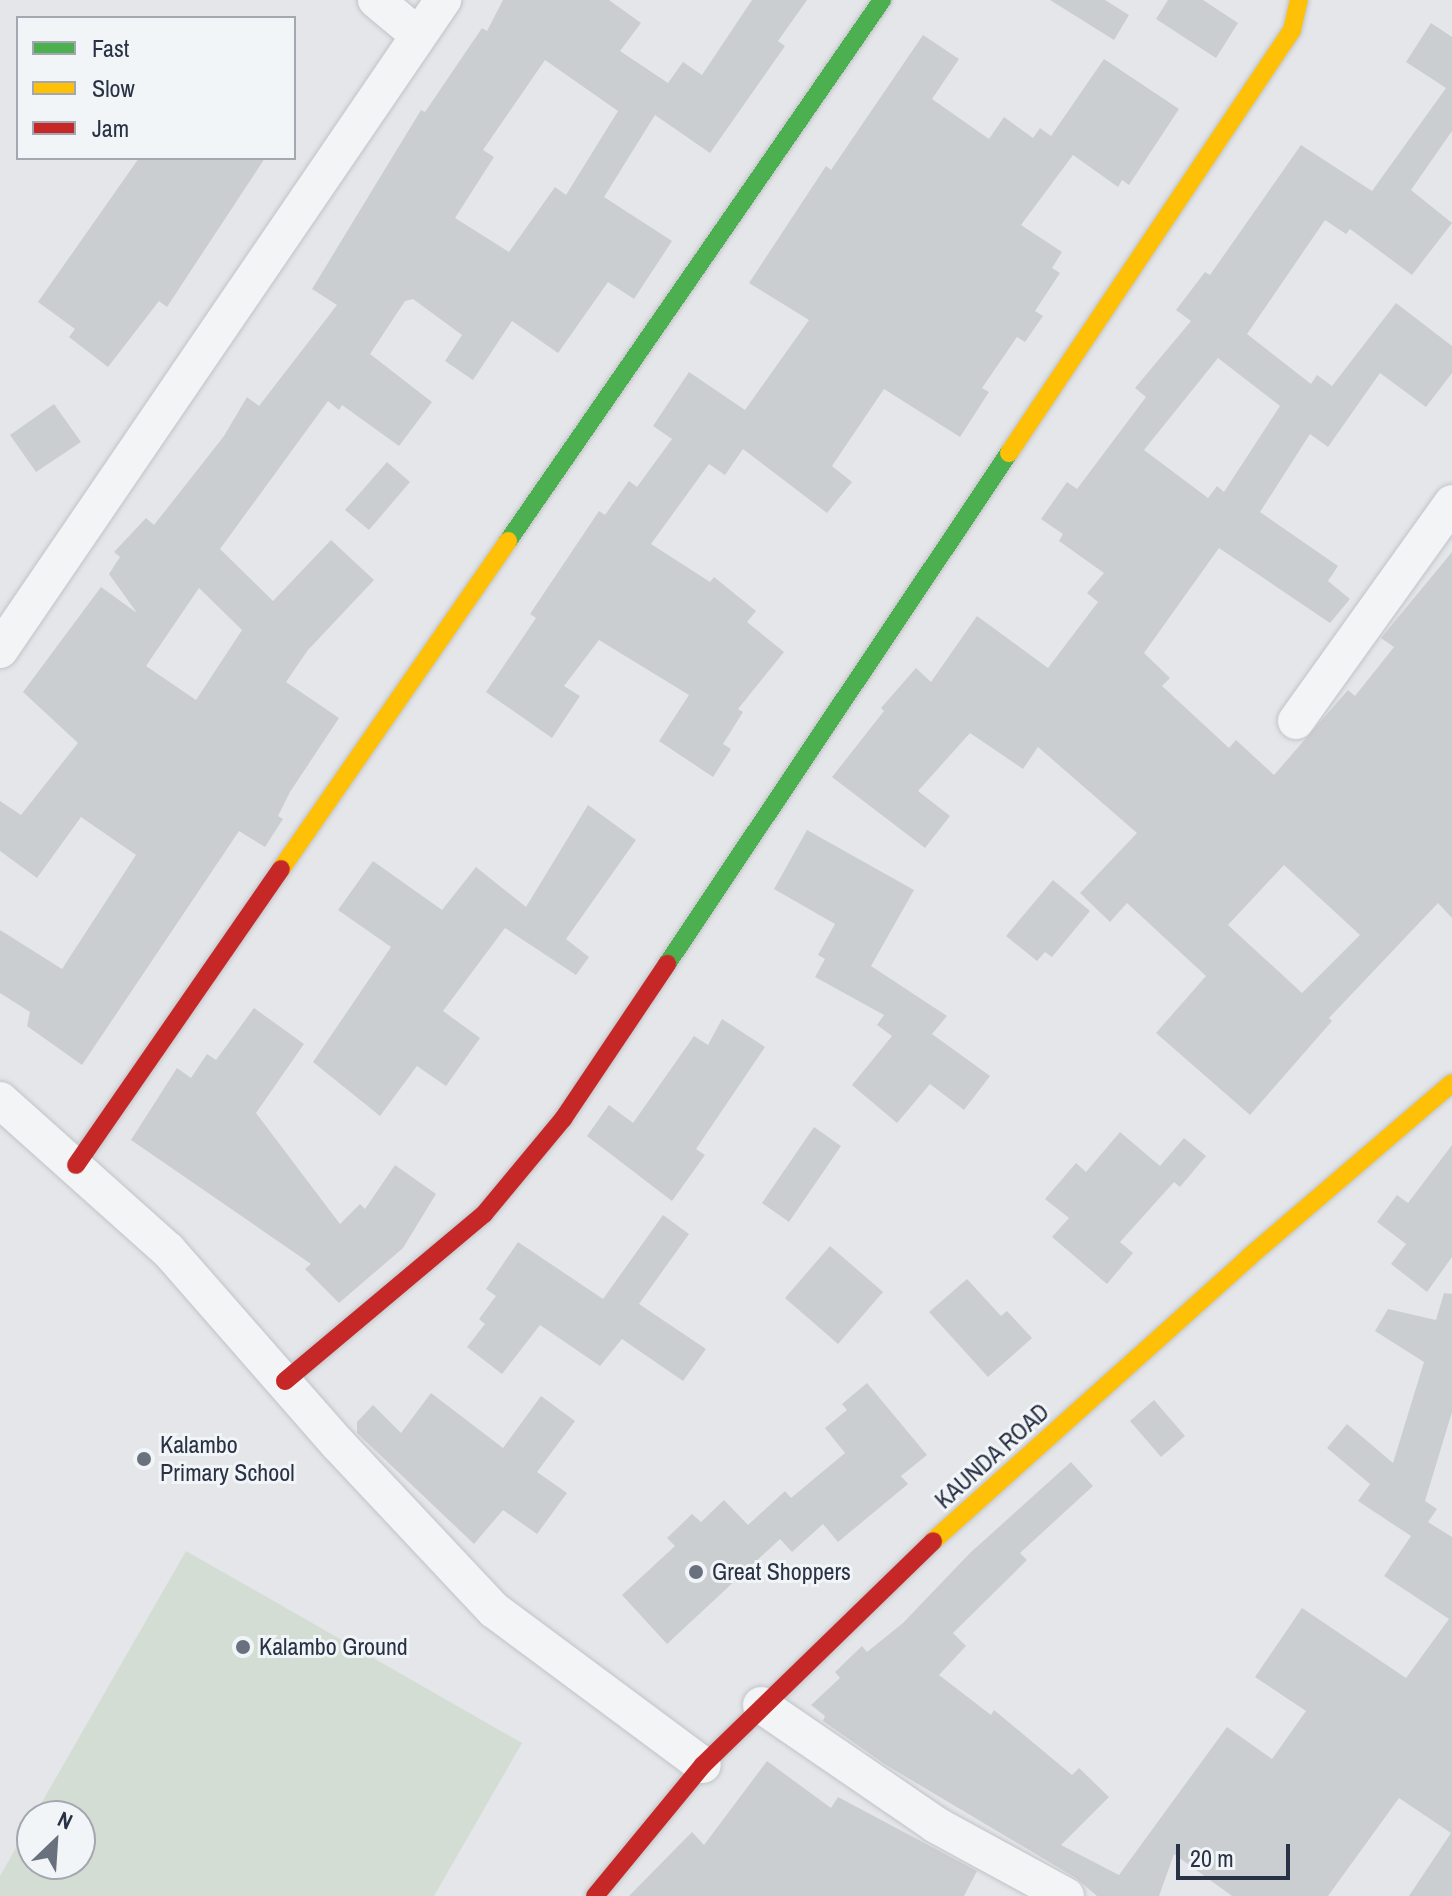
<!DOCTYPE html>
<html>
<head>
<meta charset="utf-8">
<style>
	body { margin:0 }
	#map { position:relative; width:1452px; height:1896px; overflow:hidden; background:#e4e6e9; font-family:"Archivo Narrow",sans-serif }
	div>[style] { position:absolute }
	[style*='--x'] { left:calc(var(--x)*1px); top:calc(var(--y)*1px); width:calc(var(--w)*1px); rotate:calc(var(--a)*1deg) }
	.green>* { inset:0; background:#d4ddd4 }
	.building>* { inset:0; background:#cbced1 }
	.roads { filter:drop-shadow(0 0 2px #c1c3c7) drop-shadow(0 0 2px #c1c3c7) }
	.street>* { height:36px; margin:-18px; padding:0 18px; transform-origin:18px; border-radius:18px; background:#f3f4f6 }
	.fast>* { height:18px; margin:-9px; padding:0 9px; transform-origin:9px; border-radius:9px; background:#4caf50 }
	.slow>* { height:18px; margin:-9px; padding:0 9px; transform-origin:9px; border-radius:9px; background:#ffc107 }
	.jam>* { height:18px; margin:-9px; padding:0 9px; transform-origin:9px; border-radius:9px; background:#c62828 }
	.dots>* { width:22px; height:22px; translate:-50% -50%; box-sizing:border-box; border:4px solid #f2f5f8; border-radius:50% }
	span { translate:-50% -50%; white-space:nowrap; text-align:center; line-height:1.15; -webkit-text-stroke:6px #f2f5f8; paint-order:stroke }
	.poi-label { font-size:24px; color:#293244 }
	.left { translate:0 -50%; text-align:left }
	.street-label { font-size:24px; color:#293244 }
	.legend { position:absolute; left:16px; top:16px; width:280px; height:144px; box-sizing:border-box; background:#f2f5f8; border:2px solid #a2a7b0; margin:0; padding:10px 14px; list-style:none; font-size:24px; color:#293244 }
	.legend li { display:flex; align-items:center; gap:16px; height:40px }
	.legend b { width:40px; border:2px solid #a2a7b0 }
	.north { position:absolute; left:16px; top:1800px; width:80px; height:80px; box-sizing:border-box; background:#f2f5f8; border:2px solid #a2a7b0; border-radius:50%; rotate:25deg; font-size:22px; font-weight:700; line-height:32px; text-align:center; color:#293244 }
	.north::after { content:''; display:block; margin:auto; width:28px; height:36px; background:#6a717e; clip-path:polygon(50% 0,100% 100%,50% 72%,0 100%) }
	.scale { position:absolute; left:1176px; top:1844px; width:114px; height:36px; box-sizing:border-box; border:4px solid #293244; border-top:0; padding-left:10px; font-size:24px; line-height:28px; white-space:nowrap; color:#293244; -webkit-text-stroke:6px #f2f5f8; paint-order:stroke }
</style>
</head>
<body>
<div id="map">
	<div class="green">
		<i style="clip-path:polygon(186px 1551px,522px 1743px,434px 1896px,0 1896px,0 1876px,32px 1820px,32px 1864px,80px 1864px,80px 1816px,34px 1816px)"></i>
	</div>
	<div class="building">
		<i style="clip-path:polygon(evenodd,503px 0,609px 0,641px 23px,620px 51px,668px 83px,683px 62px,702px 75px,752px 0,807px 0,778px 41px,785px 46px,710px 153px,655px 115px,604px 197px,672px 241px,634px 299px,608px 282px,558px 353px,512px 321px,473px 380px,445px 361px,462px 335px,413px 299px,405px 301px,370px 354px,432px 402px,399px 446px,342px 405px,339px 410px,328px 401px,220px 549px,273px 601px,331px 540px,374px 580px,308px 650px,286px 682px,339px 718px,290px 792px,278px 816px,283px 819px,265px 847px,239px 831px,82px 1065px,27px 1026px,30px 1012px,0 993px,0 930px,62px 969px,136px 855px,81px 817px,37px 878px,0 851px,0 801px,21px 815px,78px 743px,23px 692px,101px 587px,137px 613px,109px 574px,120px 557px,114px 552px,146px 518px,154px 525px,224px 436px,247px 397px,259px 406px,337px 305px,312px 289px,421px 110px,425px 112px,482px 28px,487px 31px,503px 0,545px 60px,618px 111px,566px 195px,555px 187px,509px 252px,455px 218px,494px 157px,483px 150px,545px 60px,503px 0,199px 588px,242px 630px,196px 700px,146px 666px,199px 588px)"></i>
		<i style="clip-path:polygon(1050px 0,1105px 0,1129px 15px,1114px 40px)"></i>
		<i style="clip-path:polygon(1168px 0,1203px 0,1238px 23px,1216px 58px,1156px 19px)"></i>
		<i style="clip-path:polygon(evenodd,1431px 23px,1452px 37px,1452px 131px,1411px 190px,1452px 223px,1412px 275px,1350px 229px,1346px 234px,1325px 220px,1247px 334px,1311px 384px,1317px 375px,1332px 386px,1396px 303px,1452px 346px,1452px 373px,1426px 407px,1380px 373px,1328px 447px,1310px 434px,1260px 512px,1338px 566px,1328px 581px,1350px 599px,1330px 623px,1219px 548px,1144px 653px,1170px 678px,1162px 686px,1229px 748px,1236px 740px,1274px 775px,1348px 690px,1355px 696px,1394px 647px,1381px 638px,1452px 552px,1452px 918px,1438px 903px,1329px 1018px,1332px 1021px,1250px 1115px,1156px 1033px,1206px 976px,1127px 903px,1110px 922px,1080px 893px,1137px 833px,1038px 747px,1023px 769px,970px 733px,918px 791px,950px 816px,925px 848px,832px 777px,884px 711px,881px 708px,916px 668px,931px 682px,977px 616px,1048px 668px,1098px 602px,1087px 593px,1104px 573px,1059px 541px,1063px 534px,1041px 519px,1067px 482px,1077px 489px,1146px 397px,1135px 388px,1191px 321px,1176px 310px,1205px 272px,1210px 275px,1301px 145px,1372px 191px,1446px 88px,1406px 62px,1431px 23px,1218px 358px,1280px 406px,1224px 492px,1217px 486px,1208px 498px,1144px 450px,1218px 358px,1431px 23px,1284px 865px,1360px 935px,1302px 993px,1228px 925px,1284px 865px)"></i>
		<i style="clip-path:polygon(923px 35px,959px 59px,932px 99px,989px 139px,1004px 117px,1033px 138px,1040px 128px,1051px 136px,1104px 59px,1179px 109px,1129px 185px,1122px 180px,1118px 187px,1073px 155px,1021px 225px,1062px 252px,1052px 268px,1060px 273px,1035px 311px,1043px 316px,1025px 342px,1017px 337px,982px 388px,989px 392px,960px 437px,884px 389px,832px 466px,852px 482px,827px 513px,743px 449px,725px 475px,709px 464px,651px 544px,710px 582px,714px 577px,756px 611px,747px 622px,784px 652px,738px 709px,743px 712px,723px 744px,731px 749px,713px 777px,659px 741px,689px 695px,599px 640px,564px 686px,580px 696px,552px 738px,486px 692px,536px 618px,530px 614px,599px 511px,605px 515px,629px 481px,637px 487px,672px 439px,653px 426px,689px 372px,745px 410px,809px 320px,749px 283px,826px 166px,831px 170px)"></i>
		<i style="clip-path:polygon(139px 158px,265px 158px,167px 307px,159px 301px,108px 367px,69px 337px,75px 329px,38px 302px)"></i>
		<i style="clip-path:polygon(54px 404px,81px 442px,36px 472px,10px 435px)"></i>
		<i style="clip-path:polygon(387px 462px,410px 482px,369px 530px,345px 510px)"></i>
		<i style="clip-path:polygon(588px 805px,636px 840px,566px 939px,589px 957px,576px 975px,505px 928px,443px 1011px,480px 1038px,446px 1086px,417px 1066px,380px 1116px,313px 1062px,391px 947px,338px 910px,373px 861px,442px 910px,476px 867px,526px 907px)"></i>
		<i style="clip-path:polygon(807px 830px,914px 890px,871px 966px,947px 1016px,932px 1034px,990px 1076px,964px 1110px,930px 1084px,897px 1123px,852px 1085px,892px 1036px,877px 1025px,884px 1015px,815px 977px,825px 959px,818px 955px,835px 924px,774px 889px)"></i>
		<i style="clip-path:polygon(1053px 880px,1090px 911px,1052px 957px,1045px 952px,1037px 961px,1006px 936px)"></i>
		<i style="clip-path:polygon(254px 1008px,304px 1044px,256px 1113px,340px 1224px,360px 1204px,365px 1209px,395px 1165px,436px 1194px,403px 1248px,339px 1303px,305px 1269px,311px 1264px,131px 1140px,177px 1068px,191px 1078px,207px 1054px,216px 1060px)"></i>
		<i style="clip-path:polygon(722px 1019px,765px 1047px,696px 1149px,705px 1155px,672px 1201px,587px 1136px,609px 1105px,633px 1123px,694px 1036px,708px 1045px)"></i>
		<i style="clip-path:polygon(814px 1127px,841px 1146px,789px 1222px,762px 1203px)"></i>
		<i style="clip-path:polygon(1120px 1132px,1160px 1166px,1184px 1138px,1206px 1156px,1180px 1187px,1174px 1182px,1120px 1242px,1133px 1253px,1107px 1284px,1052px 1237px,1069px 1218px,1045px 1199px,1076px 1163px,1086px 1172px)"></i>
		<i style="clip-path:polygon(1452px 1145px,1452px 1257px,1427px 1292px,1391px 1264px,1406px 1244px,1377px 1222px,1397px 1195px,1408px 1203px)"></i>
		<i style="clip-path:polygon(663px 1215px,689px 1234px,639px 1304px,706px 1349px,683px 1381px,622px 1339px,600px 1366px,540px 1325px,502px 1374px,467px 1347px,485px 1324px,479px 1319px,496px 1296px,486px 1289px,518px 1242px,603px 1299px)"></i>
		<i style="clip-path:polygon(830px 1246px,883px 1292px,838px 1344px,785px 1298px)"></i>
		<i style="clip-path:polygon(967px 1279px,1001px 1316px,1007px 1311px,1032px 1338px,988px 1377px,929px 1312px)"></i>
		<i style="clip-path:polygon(1444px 1293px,1452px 1294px,1452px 1412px,1425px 1501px,1437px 1509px,1428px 1522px,1452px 1537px,1452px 1896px,1409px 1896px,1451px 1833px,1399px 1798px,1328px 1896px,1232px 1896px,1174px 1854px,1159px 1896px,1097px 1896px,1076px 1878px,886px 1765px,823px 1721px,825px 1716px,811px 1705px,840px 1678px,835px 1672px,862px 1646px,867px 1652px,903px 1623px,970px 1553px,1071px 1462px,1093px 1486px,1020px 1553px,1027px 1560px,953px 1633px,966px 1646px,939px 1675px,991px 1715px,994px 1710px,1072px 1775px,1079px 1768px,1109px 1797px,1061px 1845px,1119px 1875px,1227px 1727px,1272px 1759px,1306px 1711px,1255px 1677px,1302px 1608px,1406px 1678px,1449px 1619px,1384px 1576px,1411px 1536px,1358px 1501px,1370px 1484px,1327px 1448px,1347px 1424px,1393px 1463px,1424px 1362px,1375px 1331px,1388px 1309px,1436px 1320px)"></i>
		<i style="clip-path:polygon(867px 1383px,927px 1455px,901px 1476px,908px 1484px,838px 1542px,823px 1524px,792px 1552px,780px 1539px,667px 1644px,622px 1595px,675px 1546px,667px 1538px,692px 1514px,701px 1522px,724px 1500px,748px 1525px,785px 1491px,791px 1498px,845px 1453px,825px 1428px,847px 1410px,842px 1404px)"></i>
		<i style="clip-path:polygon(431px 1393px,503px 1448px,541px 1396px,575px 1421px,537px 1472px,567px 1493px,537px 1534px,503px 1510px,474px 1544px,357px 1433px,357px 1422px,373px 1405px,401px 1433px)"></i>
		<i style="clip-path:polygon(1154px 1400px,1185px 1436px,1161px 1457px,1130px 1421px)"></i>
		<i style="clip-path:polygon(767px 1761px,831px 1808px,838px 1797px,977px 1871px,964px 1896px,629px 1896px,692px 1832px,704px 1845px)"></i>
	</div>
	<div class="roads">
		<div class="street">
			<i style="--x:376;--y:0;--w:55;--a:39.8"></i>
			<i style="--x:0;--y:650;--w:787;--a:-55.72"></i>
			<i style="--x:1296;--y:721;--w:268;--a:-54.4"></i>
			<i style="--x:0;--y:1100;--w:225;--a:41.8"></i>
			<i style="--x:168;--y:1250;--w:258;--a:48.8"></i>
			<i style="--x:338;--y:1444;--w:228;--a:46.8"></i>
			<i style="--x:494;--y:1610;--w:260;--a:36.6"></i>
			<i style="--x:761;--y:1705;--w:212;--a:34.4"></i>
			<i style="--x:936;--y:1825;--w:148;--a:28.6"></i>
		</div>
		<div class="fast">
			<i style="--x:508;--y:541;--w:658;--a:-55.34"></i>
			<i style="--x:667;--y:964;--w:615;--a:-56.21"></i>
		</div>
		<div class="slow">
			<i style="--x:1009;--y:453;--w:509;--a:-56.22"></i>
			<i style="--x:1292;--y:30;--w:31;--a:-77"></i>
			<i style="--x:281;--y:869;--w:399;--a:-55.3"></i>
			<i style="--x:933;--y:1541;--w:425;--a:-41.9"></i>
			<i style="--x:1249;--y:1257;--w:267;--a:-40.6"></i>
		</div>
		<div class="jam">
			<i style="--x:76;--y:1165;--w:360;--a:-55.3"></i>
			<i style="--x:285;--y:1381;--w:260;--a:-40"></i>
			<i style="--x:484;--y:1214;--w:124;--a:-50.3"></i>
			<i style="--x:563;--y:1119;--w:187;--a:-56.1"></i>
			<i style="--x:595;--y:1896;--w:170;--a:-50.5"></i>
			<i style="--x:703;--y:1765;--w:321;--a:-44.2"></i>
		</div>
	</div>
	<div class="dots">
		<i style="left:144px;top:1459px;background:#6a717e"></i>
		<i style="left:696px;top:1572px;background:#6a717e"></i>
		<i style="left:243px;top:1647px;background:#6a717e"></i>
	</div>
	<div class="poi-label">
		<span class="left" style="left:160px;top:1459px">Kalambo<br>Primary School</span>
		<span class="left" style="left:712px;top:1572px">Great Shoppers</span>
		<span class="left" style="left:259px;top:1647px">Kalambo Ground</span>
	</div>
	<div class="street-label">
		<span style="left:992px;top:1456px;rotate:-42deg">KAUNDA ROAD</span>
	</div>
	<ul class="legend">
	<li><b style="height:10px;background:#4caf50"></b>Fast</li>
	<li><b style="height:10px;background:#ffc107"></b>Slow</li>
	<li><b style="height:10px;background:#c62828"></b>Jam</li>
	</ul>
	<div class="north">N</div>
	<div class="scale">20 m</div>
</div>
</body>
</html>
